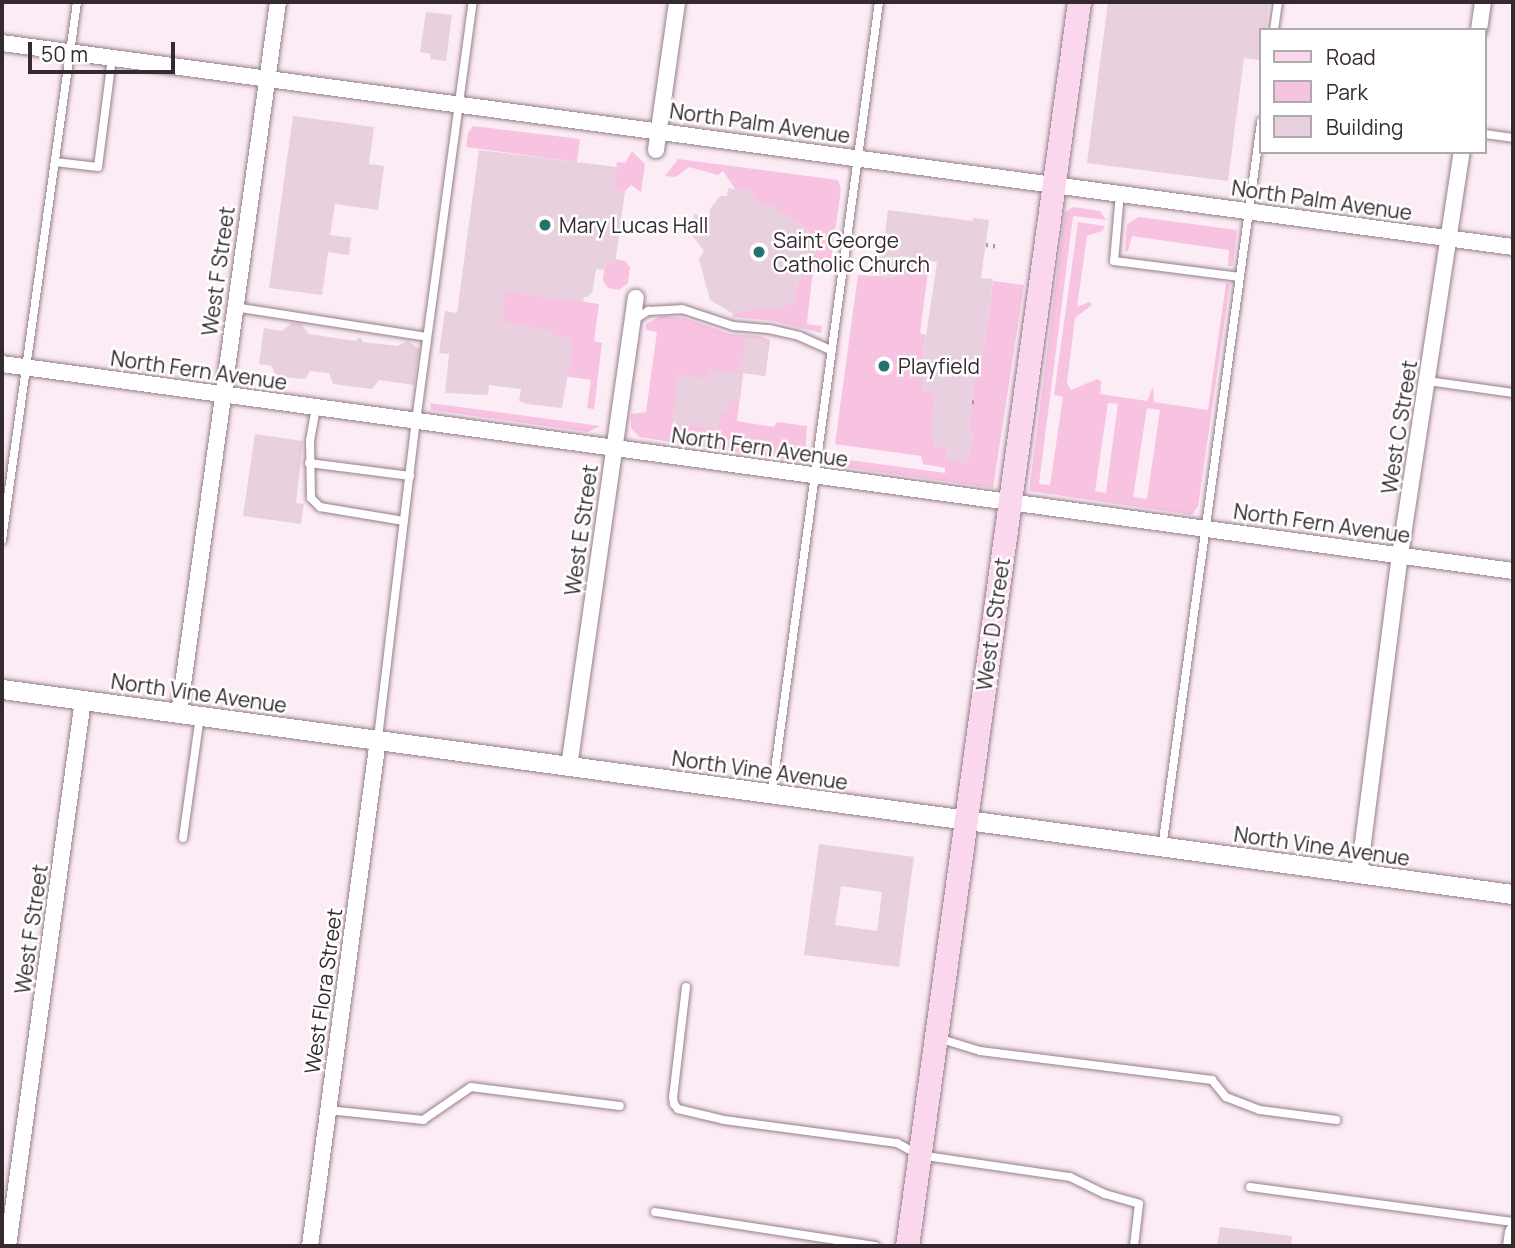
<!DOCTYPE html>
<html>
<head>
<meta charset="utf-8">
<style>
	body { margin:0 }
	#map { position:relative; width:1515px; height:1248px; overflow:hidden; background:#fcecf5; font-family:Manrope,sans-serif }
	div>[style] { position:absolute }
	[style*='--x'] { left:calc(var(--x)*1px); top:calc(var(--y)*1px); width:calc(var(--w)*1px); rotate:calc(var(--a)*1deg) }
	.green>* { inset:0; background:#f7c3e0 }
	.building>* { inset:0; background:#e9d0de }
	.path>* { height:3.5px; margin-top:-1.75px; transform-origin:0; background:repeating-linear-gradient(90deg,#a5979e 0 2px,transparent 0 7px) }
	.roads { filter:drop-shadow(0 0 2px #957e8b) drop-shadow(0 0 2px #957e8b) }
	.service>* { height:8px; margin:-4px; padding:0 4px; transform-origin:4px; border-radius:4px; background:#fff }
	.minor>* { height:16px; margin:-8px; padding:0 8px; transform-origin:8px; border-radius:8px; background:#fff }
	.tertiary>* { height:19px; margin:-9.5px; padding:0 9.5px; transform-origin:9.5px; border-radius:9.5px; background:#fff }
	.secondary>* { height:23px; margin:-11.5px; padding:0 11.5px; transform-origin:11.5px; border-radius:11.5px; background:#fad7ec }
	.dots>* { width:19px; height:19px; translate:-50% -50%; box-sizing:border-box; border:4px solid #fff; border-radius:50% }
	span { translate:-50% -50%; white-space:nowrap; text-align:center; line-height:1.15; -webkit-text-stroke:5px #fff; paint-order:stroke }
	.street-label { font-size:21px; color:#342a2f }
	.poi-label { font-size:21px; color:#342a2f }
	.left { translate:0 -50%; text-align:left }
	.frame { position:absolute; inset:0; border:4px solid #342a2f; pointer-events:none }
	.legend { position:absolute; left:1259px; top:28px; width:228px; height:126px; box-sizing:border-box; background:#fff; border:2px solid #aeaaac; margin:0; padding:9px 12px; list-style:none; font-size:21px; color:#342a2f }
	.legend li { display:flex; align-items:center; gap:14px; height:35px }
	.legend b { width:35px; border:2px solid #aeaaac }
	.scale { position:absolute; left:28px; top:42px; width:147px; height:32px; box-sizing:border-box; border:4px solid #342a2f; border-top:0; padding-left:9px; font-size:21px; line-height:24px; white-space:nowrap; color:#342a2f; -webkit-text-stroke:5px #fff; paint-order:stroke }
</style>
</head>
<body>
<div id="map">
	<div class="green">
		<i style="clip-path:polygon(473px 126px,580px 139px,577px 162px,466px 147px,468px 133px)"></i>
		<i style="clip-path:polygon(632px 151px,645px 164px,641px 192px,631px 185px,625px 191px,613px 189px,617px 162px,625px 163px)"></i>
		<i style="clip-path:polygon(678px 159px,838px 180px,841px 189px,829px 274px,813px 272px,808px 312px,807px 324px,822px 326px,821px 333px,773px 321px,732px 317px,740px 303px,780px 309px,794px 301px,797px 285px,803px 271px,802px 258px,816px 253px,807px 229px,768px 204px,760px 206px,749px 191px,735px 189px,723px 171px,718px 175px,689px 167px,676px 177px,665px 176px)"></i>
		<i style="clip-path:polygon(evenodd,1073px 207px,1100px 211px,1106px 220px,1073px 216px,1039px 484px,1050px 485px,1063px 397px,1054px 395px,1078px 222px,1105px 226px,1102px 231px,1087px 236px,1077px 307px,1090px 302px,1092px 305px,1075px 318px,1067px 383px,1071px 390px,1097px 379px,1101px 381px,1100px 394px,1147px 401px,1153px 387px,1154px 402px,1208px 410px,1226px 283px,1230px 284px,1198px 506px,1192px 515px,1029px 491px,1065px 212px,1073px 207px,1108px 403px,1118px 404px,1106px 493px,1095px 491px,1108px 403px,1073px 207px,1147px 408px,1160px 410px,1147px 499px,1133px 497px,1147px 408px)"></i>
		<i style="clip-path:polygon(1139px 217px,1237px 230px,1233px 266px,1228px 266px,1229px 250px,1132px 236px,1128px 251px,1125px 251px,1127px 224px)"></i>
		<i style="clip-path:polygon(912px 254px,930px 257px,920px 333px,926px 335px,920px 376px,924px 377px,922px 391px,935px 393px,931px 438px,935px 438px,934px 446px,948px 448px,946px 459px,968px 462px,973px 432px,968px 430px,975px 374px,980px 374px,993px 281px,1024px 285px,993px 488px,835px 466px,827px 461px,827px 457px,945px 473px,945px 468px,923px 464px,921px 456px,835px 444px,858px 275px,897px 277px,900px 257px,912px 258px)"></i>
		<i style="clip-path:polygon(616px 259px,625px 261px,630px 267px,628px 283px,619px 290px,608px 288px,603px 281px,605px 262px,615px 263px)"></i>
		<i style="clip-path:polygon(506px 291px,599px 304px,594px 341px,602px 343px,594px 409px,587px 408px,591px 380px,529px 371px,515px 363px,520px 325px,486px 320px)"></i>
		<i style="clip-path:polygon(661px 316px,684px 318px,730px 334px,760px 336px,770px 340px,765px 376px,743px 373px,737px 421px,774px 427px,777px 422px,807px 426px,805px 458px,797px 461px,639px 437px,631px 428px,631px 414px,646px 412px,657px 332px,646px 330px,646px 324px)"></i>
		<i style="clip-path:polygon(430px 403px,600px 426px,588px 432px,431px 410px)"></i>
	</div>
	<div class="building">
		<i style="clip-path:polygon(1108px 2px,1269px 2px,1266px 30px,1261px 30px,1261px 60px,1244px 58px,1228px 181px,1087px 163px)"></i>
		<i style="clip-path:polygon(426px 12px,452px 15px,446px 61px,430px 59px,431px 54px,420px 52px)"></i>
		<i style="clip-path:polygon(293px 116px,374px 127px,369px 164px,384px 166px,378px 210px,335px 204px,330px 235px,351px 238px,349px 255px,328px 252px,322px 295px,269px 288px)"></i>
		<i style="clip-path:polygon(479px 150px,617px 167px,613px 189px,625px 191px,615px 264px,605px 262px,604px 270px,596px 269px,592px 294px,589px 293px,589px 297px,584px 297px,583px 302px,506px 291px,502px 322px,553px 331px,553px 336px,570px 338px,570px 343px,573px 344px,562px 408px,527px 404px,519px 401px,521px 389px,489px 385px,488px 395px,445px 393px,449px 354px,439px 353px,445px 311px,457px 313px)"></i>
		<i style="clip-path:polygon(728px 188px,749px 191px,760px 206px,768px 203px,807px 229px,816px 253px,802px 258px,803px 271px,797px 285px,794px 301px,781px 309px,762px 308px,735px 315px,710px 300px,699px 259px,704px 251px,691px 234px,694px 214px,709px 217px,710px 209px,720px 196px,727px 196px)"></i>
		<i style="clip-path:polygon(888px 210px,973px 221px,973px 218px,989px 220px,981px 278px,993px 279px,980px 375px,975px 374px,968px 430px,973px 431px,968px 463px,946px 460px,948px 448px,934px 446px,935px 438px,931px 438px,935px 393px,922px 391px,924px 377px,920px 377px,937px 262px,900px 256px,897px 277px,871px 274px,876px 239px,884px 240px)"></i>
		<i style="clip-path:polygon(292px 323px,301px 324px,309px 334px,356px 341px,360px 337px,363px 342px,397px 346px,408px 341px,419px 349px,414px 385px,379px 380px,372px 389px,333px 384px,329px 373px,310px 371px,305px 379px,275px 376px,272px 366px,259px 364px,264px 328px,282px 331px)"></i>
		<i style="clip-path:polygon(746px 337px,770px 340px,765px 376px,741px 372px)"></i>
		<i style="clip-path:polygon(709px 370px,743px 374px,740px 400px,730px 399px,728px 413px,721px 412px,719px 429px,672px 423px,678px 375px,708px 379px)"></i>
		<i style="clip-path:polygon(255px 434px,303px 441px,296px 503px,304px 504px,301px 524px,243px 516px)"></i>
		<i style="clip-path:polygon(evenodd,819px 844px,914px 857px,899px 967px,804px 955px,819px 844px,841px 886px,882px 892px,877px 931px,835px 925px,841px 886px)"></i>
		<i style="clip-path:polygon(1220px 1227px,1292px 1236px,1291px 1246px,1217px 1246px)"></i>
	</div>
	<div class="path">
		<i style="--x:986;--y:245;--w:13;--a:9"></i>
		<i style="--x:972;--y:402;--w:6;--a:9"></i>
	</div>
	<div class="roads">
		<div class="service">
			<i style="--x:1274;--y:30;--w:28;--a:-82"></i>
			<i style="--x:1485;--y:134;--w:28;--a:8"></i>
			<i style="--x:55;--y:162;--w:43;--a:6.6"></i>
			<i style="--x:98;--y:167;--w:110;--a:-82.7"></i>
			<i style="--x:1120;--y:193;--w:68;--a:95"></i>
			<i style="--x:1114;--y:261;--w:127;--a:7.2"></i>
			<i style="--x:234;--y:307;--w:195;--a:8.8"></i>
			<i style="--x:634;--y:320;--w:17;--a:-33"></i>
			<i style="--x:648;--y:311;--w:34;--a:-3"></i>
			<i style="--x:682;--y:309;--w:54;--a:18.4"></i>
			<i style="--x:733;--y:326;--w:36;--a:5"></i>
			<i style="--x:769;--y:329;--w:31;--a:13"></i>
			<i style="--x:799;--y:336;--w:35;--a:24"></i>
			<i style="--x:1428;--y:381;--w:86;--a:8"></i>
			<i style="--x:316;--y:407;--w:35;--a:100"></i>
			<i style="--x:310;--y:441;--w:57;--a:89"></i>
			<i style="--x:311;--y:498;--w:13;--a:45"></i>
			<i style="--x:320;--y:507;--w:85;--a:9.5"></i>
			<i style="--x:309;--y:463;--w:102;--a:7.3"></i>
			<i style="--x:2;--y:540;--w:543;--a:-82.06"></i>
			<i style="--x:378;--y:738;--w:319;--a:-83.2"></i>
			<i style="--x:416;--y:421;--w:423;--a:-82.3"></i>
			<i style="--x:772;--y:792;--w:797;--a:-82.29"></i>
			<i style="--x:183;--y:838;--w:123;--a:-82.1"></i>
			<i style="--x:1162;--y:848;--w:733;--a:-82.23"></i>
			<i style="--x:686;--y:987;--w:111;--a:96.7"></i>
			<i style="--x:673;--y:1097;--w:7;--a:82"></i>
			<i style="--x:674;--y:1104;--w:6;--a:51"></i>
			<i style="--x:678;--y:1109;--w:47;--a:13.4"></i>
			<i style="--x:724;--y:1120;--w:175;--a:7.6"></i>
			<i style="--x:897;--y:1143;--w:25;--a:29"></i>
			<i style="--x:919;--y:1155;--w:153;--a:8.3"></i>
			<i style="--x:1070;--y:1177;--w:39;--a:26"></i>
			<i style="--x:1105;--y:1194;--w:35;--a:16"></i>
			<i style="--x:1139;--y:1204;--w:42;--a:96.8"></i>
			<i style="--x:938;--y:1038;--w:44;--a:17.2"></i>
			<i style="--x:980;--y:1051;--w:234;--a:7.1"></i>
			<i style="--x:1212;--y:1080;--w:22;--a:51"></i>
			<i style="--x:1226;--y:1097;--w:36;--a:21"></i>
			<i style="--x:1260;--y:1110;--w:77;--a:7.5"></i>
			<i style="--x:328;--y:1110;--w:96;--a:6"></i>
			<i style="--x:423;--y:1120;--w:58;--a:-34.5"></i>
			<i style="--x:471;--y:1087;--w:150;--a:7.3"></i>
			<i style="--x:1250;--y:1187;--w:265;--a:7.6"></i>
			<i style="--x:655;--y:1212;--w:223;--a:8.8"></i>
		</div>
		<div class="minor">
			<i style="--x:1479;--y:30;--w:28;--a:-82"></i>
			<i style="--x:2;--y:43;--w:1525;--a:7.69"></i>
			<i style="--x:656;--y:150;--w:149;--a:-81.9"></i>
			<i style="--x:2;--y:364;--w:1525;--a:7.8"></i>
			<i style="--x:179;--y:713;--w:718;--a:-82.07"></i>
			<i style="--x:569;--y:767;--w:474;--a:-81.9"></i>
			<i style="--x:1359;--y:874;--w:322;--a:-82.7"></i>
			<i style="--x:1400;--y:555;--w:408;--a:-81.3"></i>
			<i style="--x:8;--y:1246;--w:551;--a:-82.18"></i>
			<i style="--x:310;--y:1246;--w:511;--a:-82.35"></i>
			<i style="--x:1511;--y:1246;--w:14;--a:-82"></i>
		</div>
		<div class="tertiary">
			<i style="--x:2;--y:689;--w:1525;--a:7.73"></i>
		</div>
		<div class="secondary">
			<i style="--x:907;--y:1246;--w:1256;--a:-82.13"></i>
		</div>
	</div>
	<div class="dots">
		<i style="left:545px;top:225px;background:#267170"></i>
		<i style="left:759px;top:252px;background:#267170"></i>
		<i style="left:884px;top:366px;background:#267170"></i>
	</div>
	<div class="street-label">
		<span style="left:760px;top:123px;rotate:8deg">North Palm Avenue</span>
		<span style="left:1322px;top:200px;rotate:8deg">North Palm Avenue</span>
		<span style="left:218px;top:271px;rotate:-82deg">West F Street</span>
		<span style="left:199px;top:370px;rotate:8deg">North Fern Avenue</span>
		<span style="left:1399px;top:427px;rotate:-81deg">West C Street</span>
		<span style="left:760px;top:447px;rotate:8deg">North Fern Avenue</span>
		<span style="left:1322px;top:523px;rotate:8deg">North Fern Avenue</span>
		<span style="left:581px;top:530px;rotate:-82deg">West E Street</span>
		<span style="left:993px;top:624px;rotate:-82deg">West D Street</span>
		<span style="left:199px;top:693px;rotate:8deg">North Vine Avenue</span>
		<span style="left:760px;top:770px;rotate:8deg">North Vine Avenue</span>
		<span style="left:1322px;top:846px;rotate:8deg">North Vine Avenue</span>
		<span style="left:31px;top:929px;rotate:-82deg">West F Street</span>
		<span style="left:323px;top:991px;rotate:-82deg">West Flora Street</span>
	</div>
	<div class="poi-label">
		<span class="left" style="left:559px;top:225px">Mary Lucas Hall</span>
		<span class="left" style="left:773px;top:252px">Saint George<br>Catholic Church</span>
		<span class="left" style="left:898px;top:366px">Playfield</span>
	</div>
	<div class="frame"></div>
	<ul class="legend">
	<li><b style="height:9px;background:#fad7ec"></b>Road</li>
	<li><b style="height:19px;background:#f7c3e0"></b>Park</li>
	<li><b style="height:19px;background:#e9d0de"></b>Building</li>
	</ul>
	<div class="scale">50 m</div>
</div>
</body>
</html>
